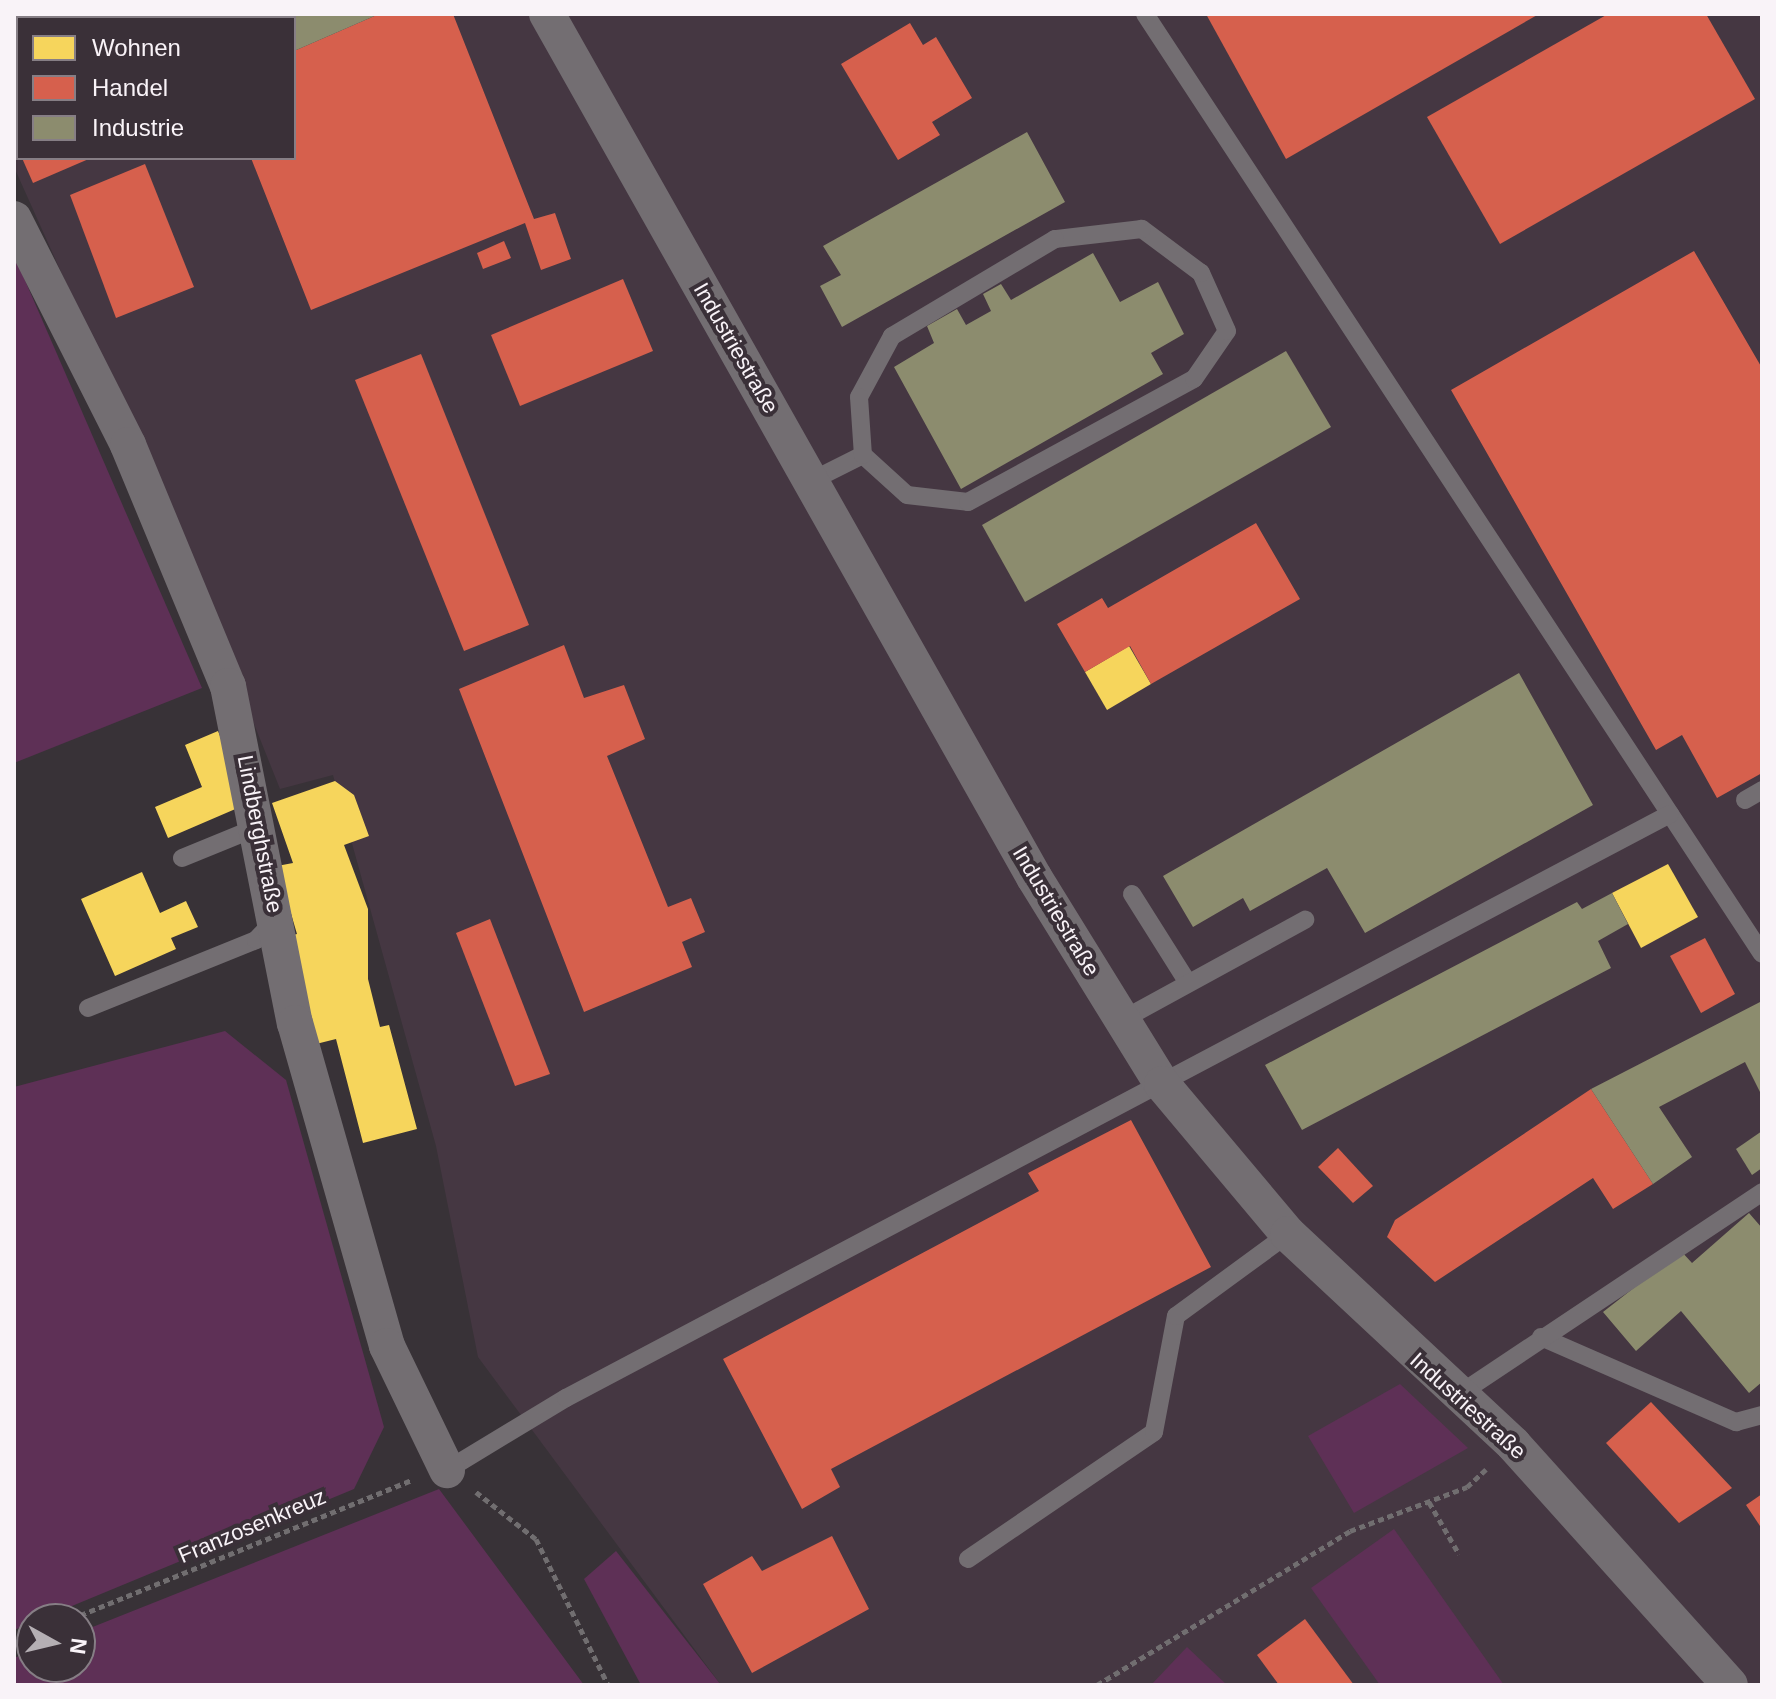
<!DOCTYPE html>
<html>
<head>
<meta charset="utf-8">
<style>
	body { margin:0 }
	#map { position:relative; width:1776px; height:1699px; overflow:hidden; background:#383237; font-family:Arial,sans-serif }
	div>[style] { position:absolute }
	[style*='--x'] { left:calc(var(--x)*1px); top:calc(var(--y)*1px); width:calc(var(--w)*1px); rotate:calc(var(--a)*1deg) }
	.built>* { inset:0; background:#453742 }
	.green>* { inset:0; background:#5e3056 }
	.homes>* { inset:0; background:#f6d55c }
	.shops>* { inset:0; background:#d6604d }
	.industry>* { inset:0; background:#8c8c6e }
	.path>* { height:5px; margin-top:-2.5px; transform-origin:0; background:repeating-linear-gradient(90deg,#716e70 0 6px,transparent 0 10px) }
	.lane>* { height:18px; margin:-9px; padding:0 9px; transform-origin:9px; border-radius:9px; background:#736e72 }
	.street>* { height:36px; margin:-18px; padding:0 18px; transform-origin:18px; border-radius:18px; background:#736e72 }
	span { translate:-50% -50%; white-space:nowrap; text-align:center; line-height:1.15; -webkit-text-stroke:8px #3a3038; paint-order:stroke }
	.street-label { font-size:22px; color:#f9f3f8 }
	.frame { position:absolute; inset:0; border:16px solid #f9f3f8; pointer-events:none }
	.legend { position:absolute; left:16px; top:16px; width:280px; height:144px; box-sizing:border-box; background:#3a3038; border:2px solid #867e85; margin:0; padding:10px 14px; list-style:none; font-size:24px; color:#f9f3f8 }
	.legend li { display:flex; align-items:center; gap:16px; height:40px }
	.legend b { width:40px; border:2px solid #867e85 }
	.north { position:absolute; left:16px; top:1603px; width:80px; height:80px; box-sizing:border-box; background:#3a3038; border:2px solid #867e85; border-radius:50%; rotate:98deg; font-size:22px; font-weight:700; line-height:32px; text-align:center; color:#f9f3f8 }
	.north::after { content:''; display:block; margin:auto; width:28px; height:36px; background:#b5afb4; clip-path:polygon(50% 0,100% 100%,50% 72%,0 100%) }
</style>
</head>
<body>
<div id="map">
	<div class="built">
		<i style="clip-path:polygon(evenodd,14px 14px,1762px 14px,1762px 1685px,721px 1685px,478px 1357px,436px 1146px,333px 775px,280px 789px,175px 526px,14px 167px,14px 14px,18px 18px,294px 18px,294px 158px,18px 158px,18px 18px)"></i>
	</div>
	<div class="green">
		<i style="clip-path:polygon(14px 255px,202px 688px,14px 763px)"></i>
		<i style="clip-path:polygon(225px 1031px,286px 1080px,384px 1427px,354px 1489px,14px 1630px,14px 1087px)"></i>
		<i style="clip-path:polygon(1400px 1384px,1468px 1448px,1354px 1513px,1308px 1436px)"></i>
		<i style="clip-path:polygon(439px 1489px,584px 1685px,14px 1685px,14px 1658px,32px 1651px,32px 1667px,80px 1667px,80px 1632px)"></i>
		<i style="clip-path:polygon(1394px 1529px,1504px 1685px,1380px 1685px,1311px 1588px)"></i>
		<i style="clip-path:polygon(616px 1551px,721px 1685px,641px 1685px,584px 1579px)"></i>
		<i style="clip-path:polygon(1187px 1647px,1227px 1685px,1151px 1685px)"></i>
	</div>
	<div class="homes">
		<i style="clip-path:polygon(1129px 646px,1151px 684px,1107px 710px,1085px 672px)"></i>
		<i style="clip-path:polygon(218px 731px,247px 804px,168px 838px,155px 807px,202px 787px,185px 745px)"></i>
		<i style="clip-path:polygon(335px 781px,354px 795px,369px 836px,344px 845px,368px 909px,368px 979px,380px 1027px,389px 1025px,417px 1129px,363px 1143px,336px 1039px,316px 1044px,285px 937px,297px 934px,277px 866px,293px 863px,272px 803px)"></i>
		<i style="clip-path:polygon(1668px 864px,1698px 917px,1641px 948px,1612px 893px)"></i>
		<i style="clip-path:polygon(142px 872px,160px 913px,186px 901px,198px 927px,171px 938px,176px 949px,115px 976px,81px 899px)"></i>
	</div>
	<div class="shops">
		<i style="clip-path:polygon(14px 14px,153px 14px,155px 18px,18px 18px,14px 91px)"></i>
		<i style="clip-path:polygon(379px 14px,453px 14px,534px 219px,555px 213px,571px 259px,541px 270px,525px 223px,311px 310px,251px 158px,294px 158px,294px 51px)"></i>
		<i style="clip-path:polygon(1206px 14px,1539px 14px,1286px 159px)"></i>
		<i style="clip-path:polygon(1608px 14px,1706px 14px,1755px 99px,1500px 244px,1427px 117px)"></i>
		<i style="clip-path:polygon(910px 23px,923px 45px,936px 37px,972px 98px,932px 122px,940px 135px,898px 160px,841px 64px)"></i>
		<i style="clip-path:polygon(22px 158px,91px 158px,33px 183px)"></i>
		<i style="clip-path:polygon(145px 164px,194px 287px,116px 318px,70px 195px)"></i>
		<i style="clip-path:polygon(504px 241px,511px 258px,483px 269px,477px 253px)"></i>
		<i style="clip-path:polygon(1694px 251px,1762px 368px,1762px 773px,1717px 798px,1682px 735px,1656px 750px,1451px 390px)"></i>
		<i style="clip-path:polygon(623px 279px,653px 351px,520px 406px,491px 335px)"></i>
		<i style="clip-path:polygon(421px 354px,529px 625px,464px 651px,355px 380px)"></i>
		<i style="clip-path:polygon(1256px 523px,1300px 599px,1151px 684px,1130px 646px,1085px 672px,1057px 624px,1102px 598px,1108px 608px)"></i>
		<i style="clip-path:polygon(564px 645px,584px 698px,624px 685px,645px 739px,607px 756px,668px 907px,691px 898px,705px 932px,682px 942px,692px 967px,584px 1012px,459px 689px)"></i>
		<i style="clip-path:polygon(490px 919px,550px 1074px,515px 1086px,456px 933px)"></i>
		<i style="clip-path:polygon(1705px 938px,1735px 994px,1701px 1013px,1670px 956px)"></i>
		<i style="clip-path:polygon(1591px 1089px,1653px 1184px,1613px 1209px,1593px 1178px,1435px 1282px,1387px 1237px,1395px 1220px)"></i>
		<i style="clip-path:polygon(1131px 1120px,1211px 1267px,831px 1469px,840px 1487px,802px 1509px,723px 1359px,1039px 1191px,1028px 1173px)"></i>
		<i style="clip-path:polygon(1338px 1148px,1373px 1186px,1353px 1203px,1318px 1167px)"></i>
		<i style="clip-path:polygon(1651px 1402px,1732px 1488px,1679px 1523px,1606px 1443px)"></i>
		<i style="clip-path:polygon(1762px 1494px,1762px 1529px,1746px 1505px)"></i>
		<i style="clip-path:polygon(832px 1536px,869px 1609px,752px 1673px,703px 1584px,752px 1556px,762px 1571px)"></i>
		<i style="clip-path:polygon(1305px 1619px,1354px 1685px,1279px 1685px,1257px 1655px)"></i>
	</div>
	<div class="industry">
		<i style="clip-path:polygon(273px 14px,379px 14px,294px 51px,294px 18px)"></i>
		<i style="clip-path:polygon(1027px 132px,1065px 202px,842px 327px,820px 286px,841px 275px,823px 246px)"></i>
		<i style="clip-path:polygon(1093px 253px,1120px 302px,1158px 282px,1184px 334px,1151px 353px,1163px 374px,961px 489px,894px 367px,934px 343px,927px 326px,957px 309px,966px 325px,991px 311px,983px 294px,1001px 284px,1011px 300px)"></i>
		<i style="clip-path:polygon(1286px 351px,1331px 427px,1025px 602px,982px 525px)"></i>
		<i style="clip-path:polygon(1519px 673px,1593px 805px,1365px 933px,1327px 868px,1250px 911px,1243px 898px,1193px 927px,1163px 876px)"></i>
		<i style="clip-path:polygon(1612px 893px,1628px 924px,1598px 941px,1611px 968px,1302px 1130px,1265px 1065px,1577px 902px,1582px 909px)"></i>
		<i style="clip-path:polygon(1762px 1001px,1762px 1096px,1745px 1062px,1659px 1107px,1692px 1157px,1653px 1184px,1591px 1089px)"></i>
		<i style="clip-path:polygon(1762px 1131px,1762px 1168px,1752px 1175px,1736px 1149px)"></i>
		<i style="clip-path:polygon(1749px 1213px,1762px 1228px,1762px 1382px,1749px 1393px,1681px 1311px,1636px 1351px,1603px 1312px,1681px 1251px,1692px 1263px)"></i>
	</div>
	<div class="path">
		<i style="--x:476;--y:1492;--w:76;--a:38.1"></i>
		<i style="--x:536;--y:1539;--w:163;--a:63.7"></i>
		<i style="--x:1429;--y:1502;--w:60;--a:60"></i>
		<i style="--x:71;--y:1619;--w:367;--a:-22.2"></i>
		<i style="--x:14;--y:1643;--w:20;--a:-24"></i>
		<i style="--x:1097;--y:1685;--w:296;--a:-31.3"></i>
		<i style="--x:1350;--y:1531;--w:125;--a:-20.6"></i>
		<i style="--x:1467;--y:1487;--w:26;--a:-43"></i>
	</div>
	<div class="lane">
		<i style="--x:1145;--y:14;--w:1124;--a:56.72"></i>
		<i style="--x:811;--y:481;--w:58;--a:-26.6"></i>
		<i style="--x:863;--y:455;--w:59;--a:42.3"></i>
		<i style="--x:907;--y:495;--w:61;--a:6.5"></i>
		<i style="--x:968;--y:502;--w:257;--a:-28.6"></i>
		<i style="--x:1194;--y:379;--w:58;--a:-55.5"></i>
		<i style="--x:1227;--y:331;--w:64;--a:-114.1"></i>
		<i style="--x:1201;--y:273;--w:74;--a:-143.3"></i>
		<i style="--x:1142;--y:229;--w:88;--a:173.4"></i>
		<i style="--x:1055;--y:239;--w:190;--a:149.2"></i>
		<i style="--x:892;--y:336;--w:69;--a:118.4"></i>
		<i style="--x:859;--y:397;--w:58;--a:86.1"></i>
		<i style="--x:1745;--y:800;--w:20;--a:-30"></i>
		<i style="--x:182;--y:858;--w:84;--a:-22.3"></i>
		<i style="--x:1132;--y:894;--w:105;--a:57.8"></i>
		<i style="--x:88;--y:1008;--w:181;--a:-22"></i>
		<i style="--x:256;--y:940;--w:26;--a:-47"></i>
		<i style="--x:1122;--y:1020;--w:209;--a:-28.7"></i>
		<i style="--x:1541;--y:1337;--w:213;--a:23.6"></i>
		<i style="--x:1736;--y:1422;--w:27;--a:-15"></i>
		<i style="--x:1458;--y:1395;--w:366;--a:-33.7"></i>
		<i style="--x:447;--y:1470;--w:139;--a:-31.2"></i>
		<i style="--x:566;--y:1398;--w:1249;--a:-27.88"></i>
		<i style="--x:968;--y:1559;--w:225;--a:-34.3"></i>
		<i style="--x:1154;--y:1432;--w:118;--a:-79.3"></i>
		<i style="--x:1176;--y:1316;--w:139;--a:-36.2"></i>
	</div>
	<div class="street">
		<i style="--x:547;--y:14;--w:991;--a:60.56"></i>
		<i style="--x:1034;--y:877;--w:243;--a:58.3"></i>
		<i style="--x:1162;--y:1084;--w:196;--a:50"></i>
		<i style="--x:1288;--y:1234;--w:308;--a:43"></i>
		<i style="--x:1513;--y:1444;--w:324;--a:48"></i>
		<i style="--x:14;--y:219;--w:253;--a:63.2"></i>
		<i style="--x:128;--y:445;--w:261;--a:67.5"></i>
		<i style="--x:228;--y:686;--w:344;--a:78.8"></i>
		<i style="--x:295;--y:1023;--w:336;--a:74.1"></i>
		<i style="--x:387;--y:1346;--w:138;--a:64.2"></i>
	</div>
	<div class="street-label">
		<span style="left:736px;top:348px;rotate:60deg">Industriestraße</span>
		<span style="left:260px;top:834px;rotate:79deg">Lindberghstraße</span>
		<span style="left:1056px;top:911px;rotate:59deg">Industriestraße</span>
		<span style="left:1468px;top:1406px;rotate:42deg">Industriestraße</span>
		<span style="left:252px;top:1526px;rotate:-23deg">Franzosenkreuz</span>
	</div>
	<div class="frame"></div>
	<ul class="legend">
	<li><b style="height:22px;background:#f6d55c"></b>Wohnen</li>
	<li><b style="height:22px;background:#d6604d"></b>Handel</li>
	<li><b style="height:22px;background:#8c8c6e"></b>Industrie</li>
	</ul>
	<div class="north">N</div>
</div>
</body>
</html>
